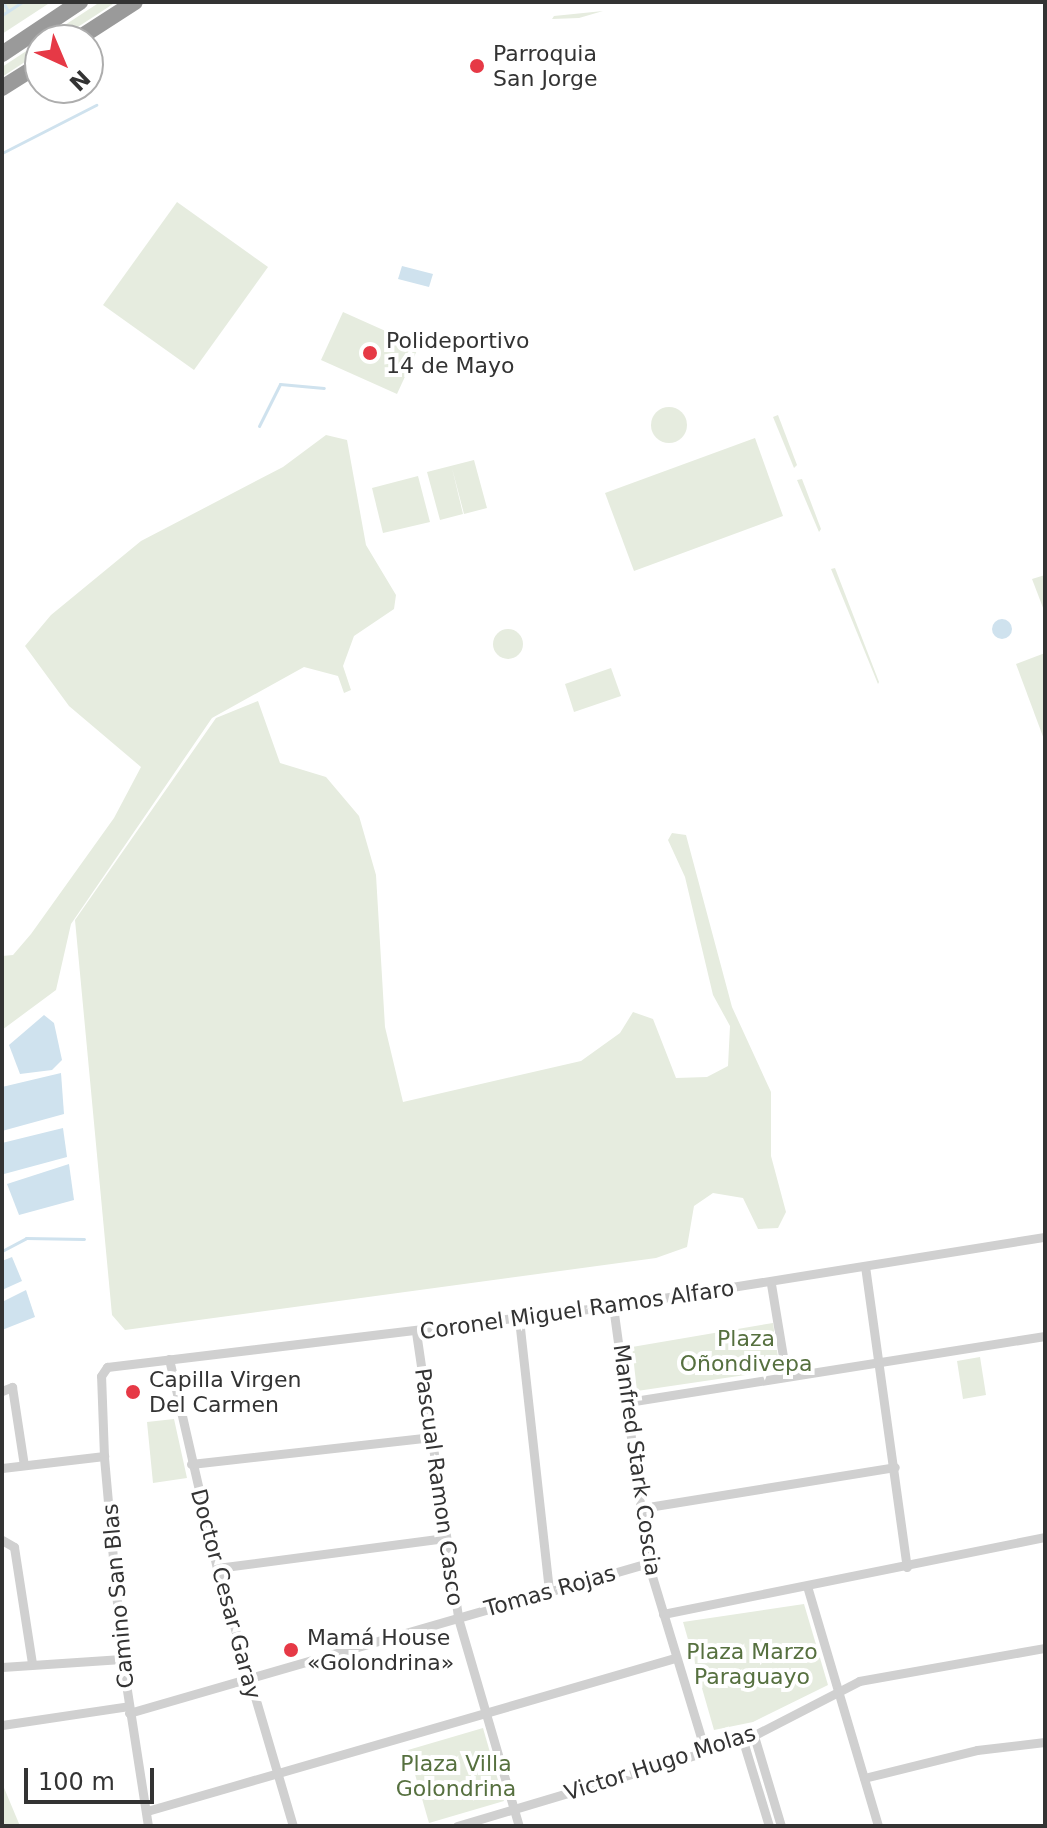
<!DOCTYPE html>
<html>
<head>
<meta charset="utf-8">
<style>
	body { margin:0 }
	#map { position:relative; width:1047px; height:1828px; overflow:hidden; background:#fff; font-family:"DejaVu Sans",sans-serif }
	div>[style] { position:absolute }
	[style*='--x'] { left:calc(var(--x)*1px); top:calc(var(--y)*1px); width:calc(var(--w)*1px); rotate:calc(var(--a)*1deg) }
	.green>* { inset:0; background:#e6ecdf }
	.round { border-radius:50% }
	.water>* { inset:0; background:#cfe2ee }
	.stream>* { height:3px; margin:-1.5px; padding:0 1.5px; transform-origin:1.5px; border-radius:1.5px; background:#cfe2ee }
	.street>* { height:9px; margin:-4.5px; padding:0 4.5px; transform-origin:4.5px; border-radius:4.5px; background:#d0d0d0 }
	.highway>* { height:16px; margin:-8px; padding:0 8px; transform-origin:8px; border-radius:8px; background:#9a9a9a }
	.dots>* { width:22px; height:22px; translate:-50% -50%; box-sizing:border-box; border:4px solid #fff; border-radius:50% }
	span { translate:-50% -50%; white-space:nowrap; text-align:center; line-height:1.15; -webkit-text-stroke:8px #fff; paint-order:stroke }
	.poi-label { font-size:22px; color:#333 }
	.left { translate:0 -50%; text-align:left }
	.street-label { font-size:22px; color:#333 }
	.park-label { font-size:22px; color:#56703f }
	.frame { position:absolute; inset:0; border:4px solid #333; pointer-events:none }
	.north { position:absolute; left:24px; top:24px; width:80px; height:80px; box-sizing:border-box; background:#fff; border:2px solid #adadad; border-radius:50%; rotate:136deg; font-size:22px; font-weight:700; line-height:32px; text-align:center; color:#333 }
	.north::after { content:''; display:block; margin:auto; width:28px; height:36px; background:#e63946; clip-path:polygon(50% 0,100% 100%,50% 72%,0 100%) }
	.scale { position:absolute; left:24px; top:1768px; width:130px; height:36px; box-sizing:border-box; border:4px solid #333; border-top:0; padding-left:10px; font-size:24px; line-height:28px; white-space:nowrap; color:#333; -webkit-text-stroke:6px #fff; paint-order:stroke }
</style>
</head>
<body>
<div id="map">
	<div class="green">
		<i style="clip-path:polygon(2px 2px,51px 2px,2px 34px)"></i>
		<i style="clip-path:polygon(100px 2px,116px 2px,58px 40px,42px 40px)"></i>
		<i style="clip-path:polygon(603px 11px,579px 18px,552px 19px,554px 16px)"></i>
		<i style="clip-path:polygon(40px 42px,40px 52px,2px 77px,2px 67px)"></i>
		<i style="clip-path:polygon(177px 202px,268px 267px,194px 370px,103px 305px)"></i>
		<i style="clip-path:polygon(343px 312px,419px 346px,397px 394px,321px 360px)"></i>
		<i class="round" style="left:651px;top:407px;width:36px;height:36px"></i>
		<i style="clip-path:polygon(778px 415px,797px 465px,794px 468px,773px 417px)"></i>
		<i style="clip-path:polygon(326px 435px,347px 440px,366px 545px,396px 595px,394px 609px,354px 636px,343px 666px,351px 690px,344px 693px,338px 676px,304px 667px,212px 718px,71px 924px,56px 990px,2px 1030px,2px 956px,13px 955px,31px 934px,114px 818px,141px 767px,69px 706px,25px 646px,51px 615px,141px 541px,283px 467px)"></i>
		<i style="clip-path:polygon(755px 438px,783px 516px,634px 571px,605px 493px)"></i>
		<i style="clip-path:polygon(474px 460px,487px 508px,464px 514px,452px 468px,463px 514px,440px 520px,427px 472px)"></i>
		<i style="clip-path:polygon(418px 476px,430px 522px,383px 533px,372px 488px)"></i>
		<i style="clip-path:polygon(802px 479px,821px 529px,819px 532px,797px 480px)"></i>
		<i style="clip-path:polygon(835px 568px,879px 682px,878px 684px,831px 569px)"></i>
		<i style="clip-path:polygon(1045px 575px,1045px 613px,1032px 579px)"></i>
		<i class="round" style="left:493px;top:629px;width:30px;height:30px"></i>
		<i style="clip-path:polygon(1045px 653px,1045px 742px,1016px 664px)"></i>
		<i style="clip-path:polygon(611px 668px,621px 696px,574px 712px,565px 684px)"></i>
		<i style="clip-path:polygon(258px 701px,280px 763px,326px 777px,359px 816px,376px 875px,385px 1027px,403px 1102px,581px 1061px,620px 1033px,633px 1012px,653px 1019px,676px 1078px,707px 1077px,728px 1066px,730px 1026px,713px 995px,685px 877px,668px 840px,672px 833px,686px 835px,732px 1007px,771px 1092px,771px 1156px,786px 1212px,778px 1228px,758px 1229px,743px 1198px,713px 1193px,694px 1206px,687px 1247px,656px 1258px,125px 1330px,112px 1315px,75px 920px,216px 718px)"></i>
		<i style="clip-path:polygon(773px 1323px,780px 1370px,637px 1391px,632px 1347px)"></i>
		<i style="clip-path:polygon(980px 1357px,986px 1395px,963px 1399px,957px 1361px)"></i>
		<i style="clip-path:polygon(174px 1419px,187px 1478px,153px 1483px,147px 1422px)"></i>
		<i style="clip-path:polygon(804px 1604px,828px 1685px,753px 1722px,714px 1730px,683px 1622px)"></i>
		<i style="clip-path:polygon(483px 1728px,504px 1801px,429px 1823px,408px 1750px)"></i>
		<i style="clip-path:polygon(2px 1783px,20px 1826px,2px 1826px)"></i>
	</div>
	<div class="water">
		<i style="clip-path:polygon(402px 266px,433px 274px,429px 287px,398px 279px)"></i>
		<i class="round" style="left:992px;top:619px;width:20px;height:20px"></i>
		<i style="clip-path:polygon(44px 1015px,54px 1023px,62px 1060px,52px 1070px,20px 1074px,9px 1045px)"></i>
		<i style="clip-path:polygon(61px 1073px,64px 1114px,2px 1131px,2px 1087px)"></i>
		<i style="clip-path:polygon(63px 1128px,67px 1157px,4px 1174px,2px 1143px)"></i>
		<i style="clip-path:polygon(69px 1164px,74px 1200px,19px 1215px,7px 1184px)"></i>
		<i style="clip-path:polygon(12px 1257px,22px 1281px,2px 1290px,2px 1261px)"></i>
		<i style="clip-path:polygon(26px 1290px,35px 1317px,2px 1330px,2px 1302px)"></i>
	</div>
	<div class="stream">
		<i style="--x:3;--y:2;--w:10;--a:61"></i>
		<i style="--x:2;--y:15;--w:24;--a:-33"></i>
		<i style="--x:2;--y:153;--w:106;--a:-27.1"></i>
		<i style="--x:259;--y:426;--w:47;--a:-63.4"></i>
		<i style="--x:280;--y:384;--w:44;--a:5.2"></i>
		<i style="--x:2;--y:1251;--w:27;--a:-28"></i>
		<i style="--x:26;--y:1238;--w:58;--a:1"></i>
	</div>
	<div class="street">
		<i style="--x:865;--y:1266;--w:304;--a:82.1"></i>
		<i style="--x:771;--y:1284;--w:92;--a:80.6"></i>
		<i style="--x:613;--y:1306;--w:259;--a:82.2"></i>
		<i style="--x:648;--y:1563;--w:196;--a:73.1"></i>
		<i style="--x:519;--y:1319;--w:272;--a:83.7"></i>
		<i style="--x:416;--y:1332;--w:289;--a:81.6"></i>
		<i style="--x:458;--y:1618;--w:217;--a:73.7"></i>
		<i style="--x:169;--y:1359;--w:214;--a:77.1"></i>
		<i style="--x:217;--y:1568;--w:269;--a:73.6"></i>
		<i style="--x:2;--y:1391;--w:11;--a:-22"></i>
		<i style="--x:12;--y:1387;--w:79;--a:81.3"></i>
		<i style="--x:628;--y:1402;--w:422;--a:-9"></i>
		<i style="--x:191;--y:1464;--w:243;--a:-6.4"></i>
		<i style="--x:2;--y:1468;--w:103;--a:-6.7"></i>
		<i style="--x:642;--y:1508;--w:256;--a:-9.2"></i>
		<i style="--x:2;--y:1540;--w:14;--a:30"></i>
		<i style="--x:14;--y:1547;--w:117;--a:81.2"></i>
		<i style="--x:217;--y:1568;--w:230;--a:-7.5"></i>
		<i style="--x:807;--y:1586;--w:250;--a:73.5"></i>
		<i style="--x:663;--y:1614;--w:390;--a:-11.4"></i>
		<i style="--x:2;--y:1667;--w:120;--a:-3.8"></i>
		<i style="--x:129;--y:1713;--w:540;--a:-16.12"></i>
		<i style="--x:2;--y:1725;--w:128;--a:-8.5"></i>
		<i style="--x:754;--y:1736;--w:94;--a:73.3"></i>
		<i style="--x:743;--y:1741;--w:89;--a:73"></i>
		<i style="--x:864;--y:1778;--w:116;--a:-13.9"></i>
		<i style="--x:977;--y:1750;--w:68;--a:-6.7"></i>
		<i style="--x:147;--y:1811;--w:550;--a:-16.16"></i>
		<i style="--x:148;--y:1826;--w:169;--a:-98.8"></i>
		<i style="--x:122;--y:1659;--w:204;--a:-95.1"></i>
		<i style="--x:104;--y:1456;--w:80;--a:-92.1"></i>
		<i style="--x:101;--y:1376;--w:11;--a:-56"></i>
		<i style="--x:107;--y:1367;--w:510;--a:-6.87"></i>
		<i style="--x:613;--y:1306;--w:437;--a:-9.1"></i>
		<i style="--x:457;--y:1826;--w:298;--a:-16.6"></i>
		<i style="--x:743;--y:1741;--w:131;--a:-27.3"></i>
		<i style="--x:859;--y:1681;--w:189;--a:-10.1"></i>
	</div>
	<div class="highway">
		<i style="--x:76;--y:40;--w:70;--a:-32.8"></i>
		<i style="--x:2;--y:54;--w:94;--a:-33.7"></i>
		<i style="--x:2;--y:88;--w:45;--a:-32.3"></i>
	</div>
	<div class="dots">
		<i style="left:477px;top:66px;background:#e63946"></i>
		<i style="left:370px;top:353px;background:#e63946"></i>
		<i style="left:133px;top:1392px;background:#e63946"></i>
		<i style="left:291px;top:1650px;background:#e63946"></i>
	</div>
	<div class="poi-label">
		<span class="left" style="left:493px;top:66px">Parroquia<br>San Jorge</span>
		<span class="left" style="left:386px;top:353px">Polideportivo<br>14 de Mayo</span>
		<span class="left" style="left:149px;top:1392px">Capilla Virgen<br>Del Carmen</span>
		<span class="left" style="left:307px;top:1650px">Mamá House<br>«Golondrina»</span>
	</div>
	<div class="street-label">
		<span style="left:577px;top:1310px;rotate:-8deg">Coronel Miguel Ramos Alfaro</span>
		<span style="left:637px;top:1460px;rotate:82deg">Manfred Stark Coscia</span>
		<span style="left:439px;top:1487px;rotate:82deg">Pascual Ramon Casco</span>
		<span style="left:550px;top:1591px;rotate:-16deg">Tomas Rojas</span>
		<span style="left:226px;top:1594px;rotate:75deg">Doctor Cesar Garay</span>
		<span style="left:118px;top:1596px;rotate:-95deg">Camino San Blas</span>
		<span style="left:660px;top:1763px;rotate:-18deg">Victor Hugo Molas</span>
	</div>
	<div class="park-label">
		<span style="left:746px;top:1351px">Plaza<br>Oñondivepa</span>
		<span style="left:752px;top:1664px">Plaza Marzo<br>Paraguayo</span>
		<span style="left:456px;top:1776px">Plaza Villa<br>Golondrina</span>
	</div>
	<div class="frame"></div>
	<div class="north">N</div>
	<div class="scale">100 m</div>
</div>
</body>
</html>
